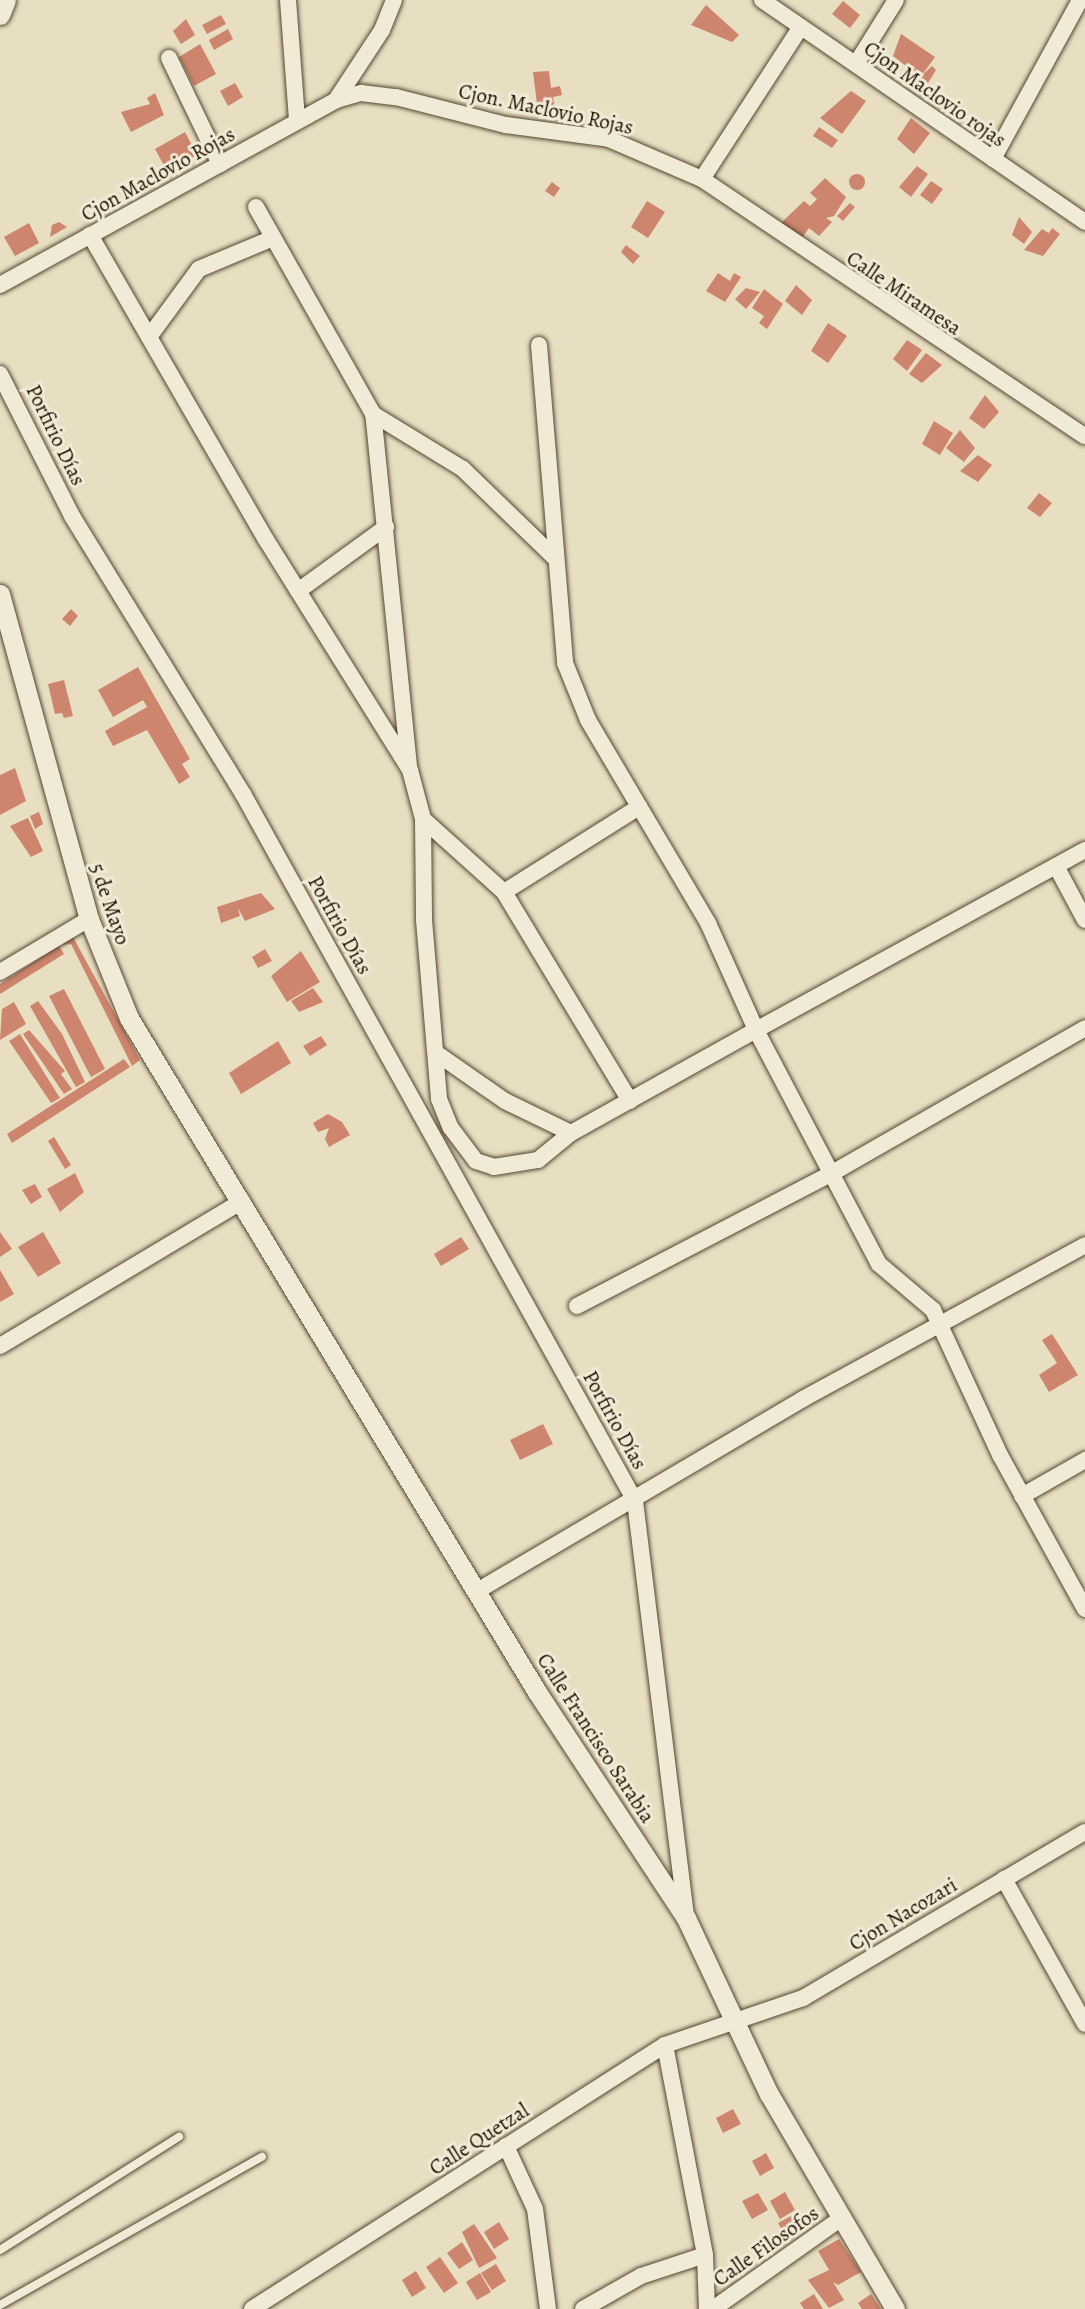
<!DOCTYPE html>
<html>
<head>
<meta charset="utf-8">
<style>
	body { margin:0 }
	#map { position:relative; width:1085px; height:2309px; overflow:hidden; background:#e8dfc2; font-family:Alegreya,serif }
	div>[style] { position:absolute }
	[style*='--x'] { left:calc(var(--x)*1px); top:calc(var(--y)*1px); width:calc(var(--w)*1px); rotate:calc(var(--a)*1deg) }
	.building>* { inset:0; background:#cd856d }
	.round { border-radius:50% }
	.roads { filter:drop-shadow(0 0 2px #544530) drop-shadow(0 0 2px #544530) }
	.service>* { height:8px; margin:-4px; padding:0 4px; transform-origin:4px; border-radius:4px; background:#f0ead7 }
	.minor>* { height:16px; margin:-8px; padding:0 8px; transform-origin:8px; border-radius:8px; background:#f0ead7 }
	.tertiary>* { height:19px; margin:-9.5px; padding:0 9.5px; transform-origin:9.5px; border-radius:9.5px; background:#f0ead7 }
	span { translate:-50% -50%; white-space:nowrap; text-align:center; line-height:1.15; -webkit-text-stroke:6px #f0ead7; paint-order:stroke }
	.street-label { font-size:21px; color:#231200 }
</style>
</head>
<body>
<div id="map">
	<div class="building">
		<i style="clip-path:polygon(843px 1px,860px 15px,850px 28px,832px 14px)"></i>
		<i style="clip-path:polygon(706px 5px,739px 35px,732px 42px,691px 25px)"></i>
		<i style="clip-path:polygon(221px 15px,226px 24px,207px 34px,202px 25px)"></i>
		<i style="clip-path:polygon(186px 19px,195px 35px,181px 44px,173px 31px)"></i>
		<i style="clip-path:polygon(228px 29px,233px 39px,214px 50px,209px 40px)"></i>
		<i style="clip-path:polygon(901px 34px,935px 57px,922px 75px,932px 66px,936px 70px,928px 83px,893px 56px)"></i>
		<i style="clip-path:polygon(200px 44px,216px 74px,194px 86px,179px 57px)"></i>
		<i style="clip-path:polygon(549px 71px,551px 88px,560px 86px,562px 95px,553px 97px,555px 109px,538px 112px,533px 72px)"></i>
		<i style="clip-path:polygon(235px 83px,243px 97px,228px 106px,220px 91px)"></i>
		<i style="clip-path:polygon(851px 91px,866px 101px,842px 134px,820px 118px)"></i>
		<i style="clip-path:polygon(155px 93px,164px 115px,131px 132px,121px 112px,150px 104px,147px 98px)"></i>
		<i style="clip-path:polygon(911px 118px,930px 133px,914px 154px,897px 139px)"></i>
		<i style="clip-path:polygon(819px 127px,838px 140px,832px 148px,813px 136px)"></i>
		<i style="clip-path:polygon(185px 132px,197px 155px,167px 171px,155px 149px)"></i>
		<i style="clip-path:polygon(917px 166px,928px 174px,911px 197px,899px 187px)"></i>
		<i class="round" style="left:849px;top:174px;width:16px;height:16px"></i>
		<i style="clip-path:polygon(825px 178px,846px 197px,834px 216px,826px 218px,832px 222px,819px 236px,809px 228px,802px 238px,781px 223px,804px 201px,810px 206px,817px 199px,810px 193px)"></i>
		<i style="clip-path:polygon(931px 181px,943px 189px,932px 204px,920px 195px)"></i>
		<i style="clip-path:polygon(552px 182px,560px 188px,554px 197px,545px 191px)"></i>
		<i style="clip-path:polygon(647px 201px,665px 212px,648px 238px,631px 227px)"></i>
		<i style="clip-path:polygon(850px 203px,855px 207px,843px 221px,837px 216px)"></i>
		<i style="clip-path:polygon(1019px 217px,1032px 232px,1024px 244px,1012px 235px)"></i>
		<i style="clip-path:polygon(59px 222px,67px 227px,50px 237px,52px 225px)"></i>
		<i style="clip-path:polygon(29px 223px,39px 243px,15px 256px,4px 237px)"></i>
		<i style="clip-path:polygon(1052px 228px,1060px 234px,1043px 256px,1024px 250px,1042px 229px,1049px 233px)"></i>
		<i style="clip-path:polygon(626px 245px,640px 256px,633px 264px,621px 252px)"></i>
		<i style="clip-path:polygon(718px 273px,730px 281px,734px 273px,741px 277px,725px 302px,706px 291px)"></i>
		<i style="clip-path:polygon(796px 285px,812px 300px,802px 315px,785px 301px)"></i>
		<i style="clip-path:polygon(746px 288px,760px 292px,746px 309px,735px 299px)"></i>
		<i style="clip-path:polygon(764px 289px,783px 304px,767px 329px,759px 323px,764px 316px,752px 308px)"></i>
		<i style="clip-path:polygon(828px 323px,847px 336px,828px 363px,811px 351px)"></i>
		<i style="clip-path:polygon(907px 340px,922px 350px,907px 371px,893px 359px)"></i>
		<i style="clip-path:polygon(926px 353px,942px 365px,922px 383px,909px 374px)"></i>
		<i style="clip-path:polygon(985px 395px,999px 412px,984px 429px,969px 418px)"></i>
		<i style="clip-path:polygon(934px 421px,953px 433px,940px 455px,922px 444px)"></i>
		<i style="clip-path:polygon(960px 430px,975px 448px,964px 462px,946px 448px)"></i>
		<i style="clip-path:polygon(978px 455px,992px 465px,978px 482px,960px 471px)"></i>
		<i style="clip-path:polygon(1039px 493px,1052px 503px,1040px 517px,1027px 508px)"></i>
		<i style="clip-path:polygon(71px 609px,78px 616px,70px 626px,62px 619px)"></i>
		<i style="clip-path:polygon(138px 667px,190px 759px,182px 764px,190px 777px,179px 784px,147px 730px,113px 746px,105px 731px,147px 707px,143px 700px,113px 717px,98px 690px)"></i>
		<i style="clip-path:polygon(64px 680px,73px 716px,64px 718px,62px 713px,55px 714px,48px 684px)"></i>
		<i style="clip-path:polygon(15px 768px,26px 801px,0 815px,0 775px)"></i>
		<i style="clip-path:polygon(39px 812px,43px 824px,35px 829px,30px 816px)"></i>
		<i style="clip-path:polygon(28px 818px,43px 851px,31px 857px,10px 826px)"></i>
		<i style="clip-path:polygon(261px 893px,275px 909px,245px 921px,238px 908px,240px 916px,221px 923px,217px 907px)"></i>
		<i style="clip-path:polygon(73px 937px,140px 1060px,132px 1066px,71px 944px,61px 945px)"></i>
		<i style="clip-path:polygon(59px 946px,64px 954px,0 994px,0 984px)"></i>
		<i style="clip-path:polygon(265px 949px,272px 961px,258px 968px,252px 957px)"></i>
		<i style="clip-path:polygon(301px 951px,320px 982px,287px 1002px,271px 976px)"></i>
		<i style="clip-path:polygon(313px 988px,323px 1002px,299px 1012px,291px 1001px)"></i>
		<i style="clip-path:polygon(64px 989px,105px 1069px,91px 1077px,49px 996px)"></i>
		<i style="clip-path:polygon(38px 1001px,62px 1034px,85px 1082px,76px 1087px,30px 1006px)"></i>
		<i style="clip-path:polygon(14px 1002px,26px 1024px,0 1040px,2px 1009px)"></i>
		<i style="clip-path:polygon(29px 1030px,65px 1071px,61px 1074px,72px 1089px,64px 1094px,23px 1034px)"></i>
		<i style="clip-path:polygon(20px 1034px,60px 1098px,51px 1103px,9px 1041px)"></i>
		<i style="clip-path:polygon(321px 1036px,327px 1045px,310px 1056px,303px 1046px)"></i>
		<i style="clip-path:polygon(278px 1041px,291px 1063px,241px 1094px,229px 1073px)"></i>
		<i style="clip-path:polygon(124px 1059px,130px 1067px,12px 1143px,7px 1134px)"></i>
		<i style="clip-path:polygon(328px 1114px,342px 1122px,350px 1135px,329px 1147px,325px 1139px,329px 1128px,318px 1132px,313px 1123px)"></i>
		<i style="clip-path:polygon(54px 1137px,71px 1165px,65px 1169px,48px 1141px)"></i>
		<i style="clip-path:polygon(75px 1173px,84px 1192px,60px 1212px,47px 1189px)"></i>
		<i style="clip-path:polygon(35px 1184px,42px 1197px,31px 1204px,22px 1190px)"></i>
		<i style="clip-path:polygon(0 1232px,12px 1249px,0 1257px)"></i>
		<i style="clip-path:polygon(43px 1232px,61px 1263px,38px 1277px,18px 1247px)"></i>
		<i style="clip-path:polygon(461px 1237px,469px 1249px,441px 1266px,434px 1254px)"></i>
		<i style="clip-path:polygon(0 1270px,14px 1294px,0 1302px)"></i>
		<i style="clip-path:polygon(1052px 1334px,1078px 1375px,1049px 1392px,1039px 1375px,1057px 1363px,1042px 1340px)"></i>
		<i style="clip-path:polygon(543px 1424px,553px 1444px,520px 1460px,510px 1440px)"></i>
		<i style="clip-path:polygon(733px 2109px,741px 2124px,723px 2133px,716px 2118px)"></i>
		<i style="clip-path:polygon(766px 2153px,774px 2168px,760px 2176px,752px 2161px)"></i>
		<i style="clip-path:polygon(785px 2192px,795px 2210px,780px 2219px,770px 2201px)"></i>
		<i style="clip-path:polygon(758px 2193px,768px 2210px,752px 2219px,742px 2201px)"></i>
		<i style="clip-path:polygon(793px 2215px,802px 2221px,783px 2232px,778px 2223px)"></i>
		<i style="clip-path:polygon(499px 2222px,509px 2239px,494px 2249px,484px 2232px)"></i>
		<i style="clip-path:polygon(474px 2224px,497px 2258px,479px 2268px,462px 2232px)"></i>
		<i style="clip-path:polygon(839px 2239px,861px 2272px,838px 2285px,833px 2282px,844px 2300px,829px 2308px,808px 2280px,829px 2270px,818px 2251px)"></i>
		<i style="clip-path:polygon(462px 2242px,473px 2260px,459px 2269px,447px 2253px)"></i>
		<i style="clip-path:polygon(440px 2257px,458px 2283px,444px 2293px,426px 2267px)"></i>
		<i style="clip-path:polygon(496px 2264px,506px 2281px,492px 2290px,481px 2273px)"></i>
		<i style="clip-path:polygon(416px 2271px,426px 2288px,412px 2297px,402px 2280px)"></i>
		<i style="clip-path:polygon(480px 2273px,491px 2292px,477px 2300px,466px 2282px)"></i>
		<i style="clip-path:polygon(814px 2294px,823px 2309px,804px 2309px,800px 2303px)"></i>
		<i style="clip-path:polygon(871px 2294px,881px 2309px,862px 2309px,858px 2303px)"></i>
	</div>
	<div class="roads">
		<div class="service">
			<i style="--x:0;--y:2250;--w:212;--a:-32.3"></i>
			<i style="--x:0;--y:2305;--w:301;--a:-29.5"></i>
		</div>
		<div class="minor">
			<i style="--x:288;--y:0;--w:121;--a:85.7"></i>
			<i style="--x:762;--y:0;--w:392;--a:34.5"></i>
			<i style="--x:169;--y:58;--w:118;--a:64.3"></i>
			<i style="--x:856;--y:64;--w:75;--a:-58"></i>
			<i style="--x:336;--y:100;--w:84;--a:-56.7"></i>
			<i style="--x:382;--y:30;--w:32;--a:-68"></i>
			<i style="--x:993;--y:159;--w:181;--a:-61.3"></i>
			<i style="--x:702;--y:179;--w:180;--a:-57"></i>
			<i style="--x:256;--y:207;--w:238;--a:60.5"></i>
			<i style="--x:90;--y:235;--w:350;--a:60"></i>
			<i style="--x:265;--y:538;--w:274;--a:58"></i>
			<i style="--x:410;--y:770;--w:51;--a:75.1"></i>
			<i style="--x:423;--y:819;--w:101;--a:89.4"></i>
			<i style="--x:424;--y:920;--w:180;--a:85.2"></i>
			<i style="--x:439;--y:1099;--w:31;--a:68"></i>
			<i style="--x:451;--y:1128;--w:41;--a:52.9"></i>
			<i style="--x:476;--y:1161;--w:19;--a:18"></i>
			<i style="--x:494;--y:1167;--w:45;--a:-9"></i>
			<i style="--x:538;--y:1160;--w:43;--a:-39.3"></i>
			<i style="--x:571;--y:1133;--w:212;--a:-29.1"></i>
			<i style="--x:756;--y:1030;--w:264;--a:62.3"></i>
			<i style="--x:879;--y:1264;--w:71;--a:40.4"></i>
			<i style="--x:933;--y:1310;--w:160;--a:65.2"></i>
			<i style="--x:1000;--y:1455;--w:176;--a:61.1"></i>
			<i style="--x:0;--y:285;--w:384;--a:-28.8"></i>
			<i style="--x:336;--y:100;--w:26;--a:-16"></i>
			<i style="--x:361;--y:93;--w:35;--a:7"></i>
			<i style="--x:396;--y:97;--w:114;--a:14.3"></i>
			<i style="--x:506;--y:125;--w:104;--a:7.7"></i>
			<i style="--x:609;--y:139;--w:101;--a:23.3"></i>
			<i style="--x:702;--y:179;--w:461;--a:33.9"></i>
			<i style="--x:149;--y:337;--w:84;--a:-53.7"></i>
			<i style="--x:199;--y:269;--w:80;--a:-22.7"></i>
			<i style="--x:539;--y:345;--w:319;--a:85.3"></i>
			<i style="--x:565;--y:663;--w:61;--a:68"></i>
			<i style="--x:588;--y:720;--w:236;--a:59.4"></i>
			<i style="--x:708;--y:923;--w:117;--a:65.8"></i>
			<i style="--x:756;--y:1030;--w:375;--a:-28.7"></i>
			<i style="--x:0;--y:374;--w:159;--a:63.1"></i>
			<i style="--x:72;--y:516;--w:326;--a:58.4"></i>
			<i style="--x:243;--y:794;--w:808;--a:60.99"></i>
			<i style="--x:635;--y:1501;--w:418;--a:83"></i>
			<i style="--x:298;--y:591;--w:109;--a:-36"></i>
			<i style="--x:409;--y:766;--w:354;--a:-95.8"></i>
			<i style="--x:373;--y:414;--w:105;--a:31.4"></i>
			<i style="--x:463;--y:469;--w:129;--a:44.1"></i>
			<i style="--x:423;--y:819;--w:109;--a:42"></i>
			<i style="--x:504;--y:892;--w:244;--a:58.9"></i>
			<i style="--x:1056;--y:866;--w:61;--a:61.8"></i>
			<i style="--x:504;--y:892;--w:160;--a:-32.2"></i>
			<i style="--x:0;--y:972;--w:104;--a:-30.8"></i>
			<i style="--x:439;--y:1055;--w:80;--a:34.9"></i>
			<i style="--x:505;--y:1101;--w:73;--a:25.9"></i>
			<i style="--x:577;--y:1306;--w:290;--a:-27.5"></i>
			<i style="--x:834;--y:1172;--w:289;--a:-29.8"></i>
			<i style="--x:0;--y:1346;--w:282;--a:-30.9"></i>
			<i style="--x:1022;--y:1496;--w:73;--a:-29.7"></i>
			<i style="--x:477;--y:1591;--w:378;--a:-30.5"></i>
			<i style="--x:803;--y:1399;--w:321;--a:-28.6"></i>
			<i style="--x:1004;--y:1879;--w:166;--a:60.8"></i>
			<i style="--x:665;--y:2045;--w:214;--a:79.2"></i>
			<i style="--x:705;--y:2255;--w:54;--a:87.9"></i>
			<i style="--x:506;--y:2146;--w:69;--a:65.3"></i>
			<i style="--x:535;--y:2209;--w:101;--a:82.6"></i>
			<i style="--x:252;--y:2309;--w:490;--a:-32.6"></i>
			<i style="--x:665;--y:2045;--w:146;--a:-18.8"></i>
			<i style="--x:803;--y:1998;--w:327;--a:-30.5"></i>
			<i style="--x:583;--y:2309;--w:67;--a:-29.6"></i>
			<i style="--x:641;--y:2276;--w:67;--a:-18.2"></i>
			<i style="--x:713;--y:2309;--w:159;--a:-35.3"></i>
		</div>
		<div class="tertiary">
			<i style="--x:0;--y:15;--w:16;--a:-68"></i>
			<i style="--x:0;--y:594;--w:337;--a:74.7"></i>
			<i style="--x:89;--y:919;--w:107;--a:68"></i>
			<i style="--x:129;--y:1018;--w:788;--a:58.81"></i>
			<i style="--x:537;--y:1692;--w:271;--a:56.6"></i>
			<i style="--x:686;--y:1918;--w:195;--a:64.8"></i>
			<i style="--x:769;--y:2094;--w:249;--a:59.6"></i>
		</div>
	</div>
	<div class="street-label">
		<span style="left:935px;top:94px;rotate:35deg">Cjon Maclovio rojas</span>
		<span style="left:546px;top:109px;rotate:12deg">Cjon. Maclovio Rojas</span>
		<span style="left:158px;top:174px;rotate:-29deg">Cjon Maclovio Rojas</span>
		<span style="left:904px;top:293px;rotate:34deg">Calle Miramesa</span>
		<span style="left:56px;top:435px;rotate:64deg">Porfirio Días</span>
		<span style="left:110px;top:904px;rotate:71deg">5 de Mayo</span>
		<span style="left:340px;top:925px;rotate:61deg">Porfirio Días</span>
		<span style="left:615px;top:1420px;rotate:61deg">Porfirio Días</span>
		<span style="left:596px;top:1738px;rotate:57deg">Calle Francisco Sarabia</span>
		<span style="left:903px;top:1914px;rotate:-31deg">Cjon Nacozari</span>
		<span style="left:479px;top:2139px;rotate:-33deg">Calle Quetzal</span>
		<span style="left:766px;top:2246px;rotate:-35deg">Calle Filosofos</span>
	</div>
</div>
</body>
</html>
